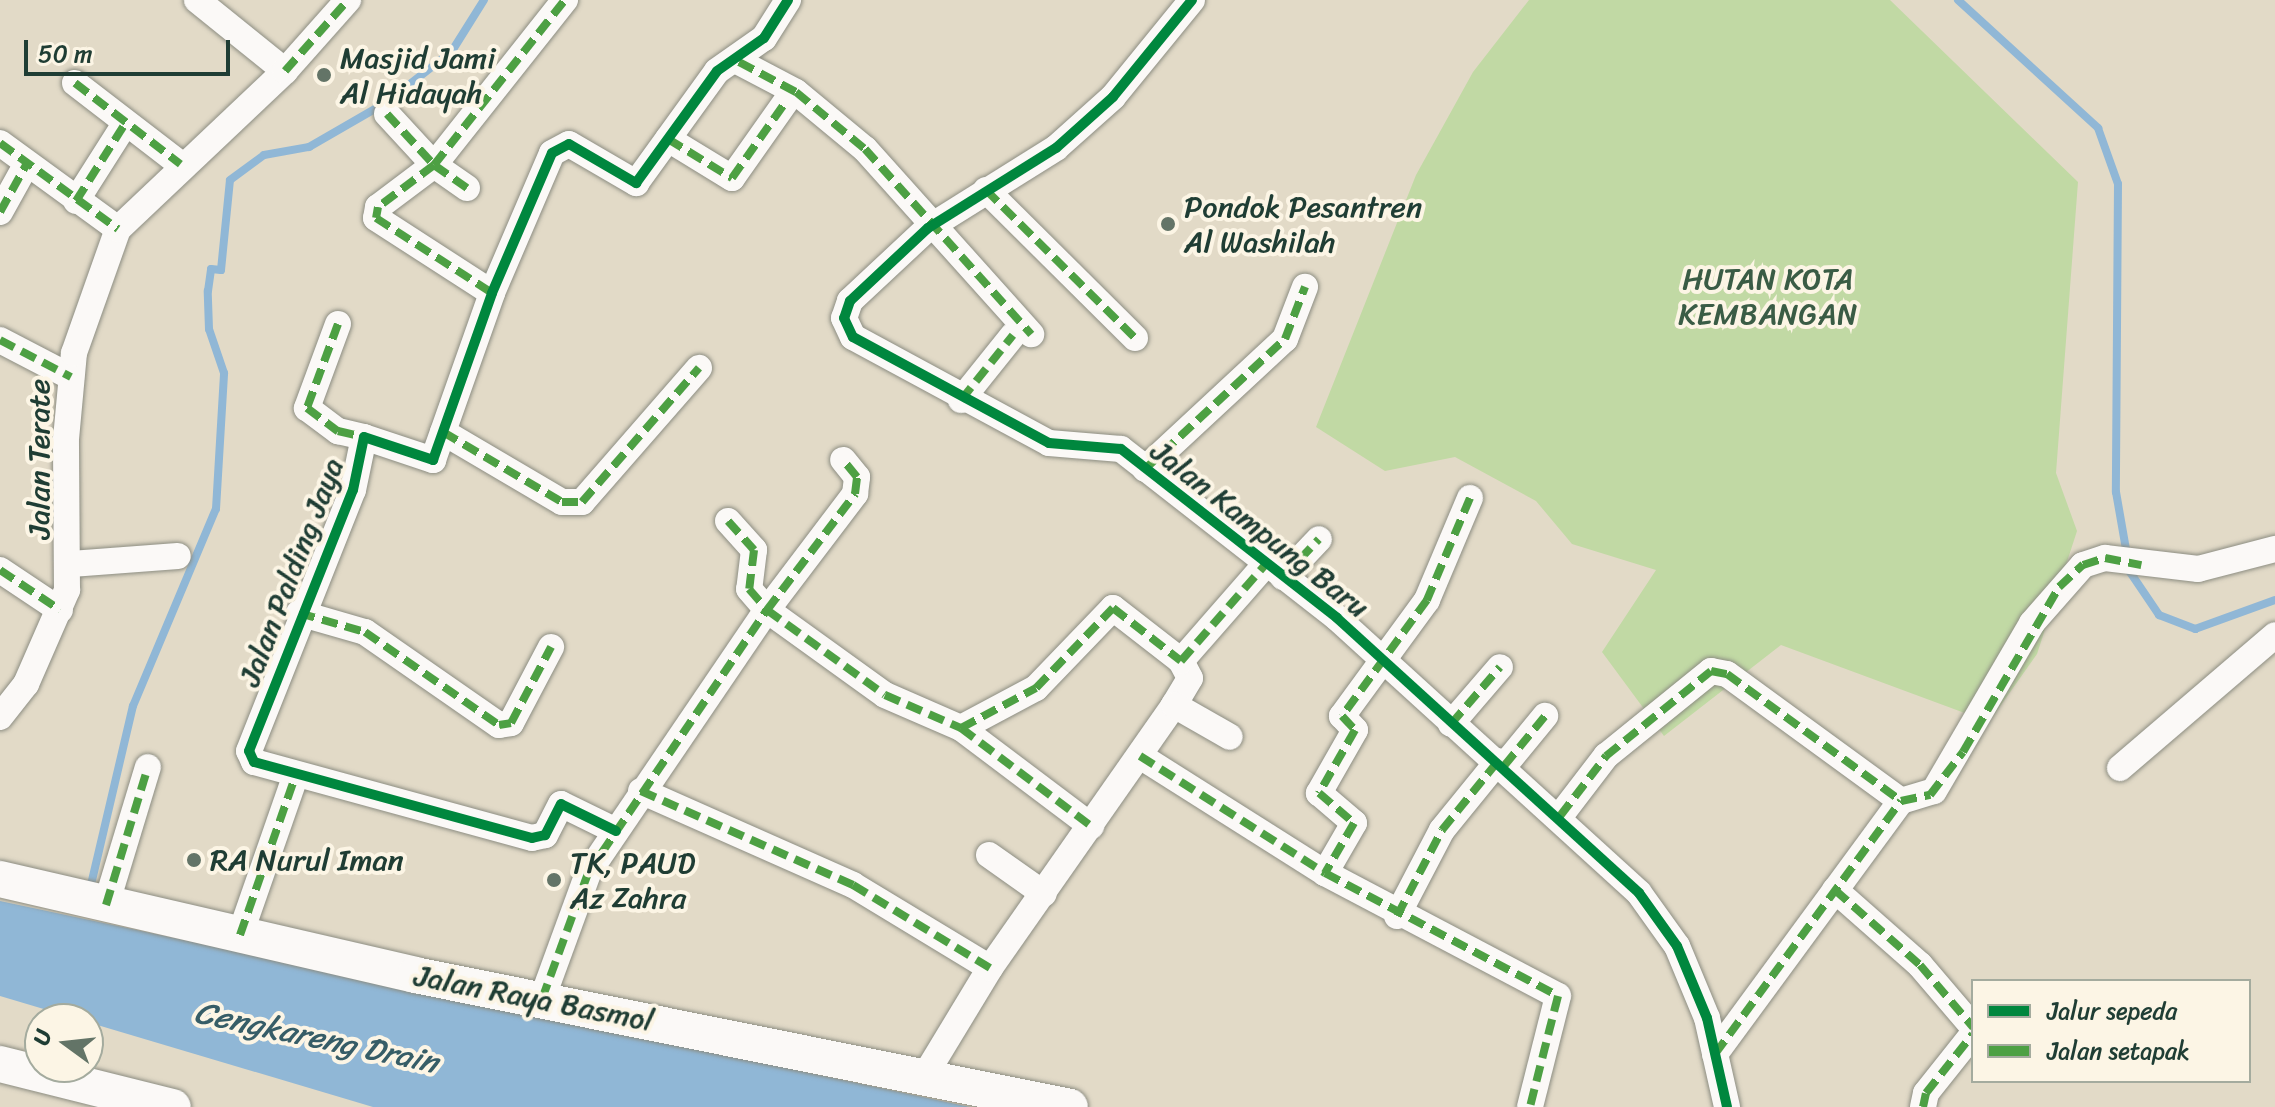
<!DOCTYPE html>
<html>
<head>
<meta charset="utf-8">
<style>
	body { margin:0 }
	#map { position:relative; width:2275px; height:1107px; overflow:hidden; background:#e2dac7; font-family:Sriracha,sans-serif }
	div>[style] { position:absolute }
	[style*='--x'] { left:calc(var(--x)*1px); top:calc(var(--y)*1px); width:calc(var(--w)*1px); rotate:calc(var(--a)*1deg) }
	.green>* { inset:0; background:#c1d9a4 }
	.water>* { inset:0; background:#90b7d6 }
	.stream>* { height:8px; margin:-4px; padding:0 4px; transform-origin:4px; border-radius:4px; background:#90b7d6 }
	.roads { filter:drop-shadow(0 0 2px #8c8d82) drop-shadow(0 0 2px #8c8d82) }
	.street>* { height:26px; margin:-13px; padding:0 13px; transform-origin:13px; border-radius:13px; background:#fbf9f7 }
	.secondary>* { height:36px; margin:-18px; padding:0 18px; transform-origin:18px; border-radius:18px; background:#fbf9f7 }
	.quiet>* { height:8px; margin-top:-4px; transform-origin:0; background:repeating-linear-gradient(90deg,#4da043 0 16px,transparent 0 24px) }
	.cycleway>* { height:10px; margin:-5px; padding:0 5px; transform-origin:5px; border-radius:5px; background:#00873e }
	.dots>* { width:22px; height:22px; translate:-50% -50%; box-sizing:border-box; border:4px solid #fcf5e5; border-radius:50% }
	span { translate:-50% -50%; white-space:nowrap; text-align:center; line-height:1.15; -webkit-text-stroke:8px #fcf5e5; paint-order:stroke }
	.poi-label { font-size:30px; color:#1f3d34 }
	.left { translate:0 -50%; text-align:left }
	.park-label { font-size:30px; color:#3a5c45 }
	.street-label { font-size:30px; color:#1f3d34 }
	.water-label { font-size:32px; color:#365d67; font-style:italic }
	.legend { position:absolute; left:1971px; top:979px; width:280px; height:104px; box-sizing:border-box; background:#fcf5e5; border:2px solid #a4ab9e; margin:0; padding:10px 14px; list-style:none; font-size:24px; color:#1f3d34 }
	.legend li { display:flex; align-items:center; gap:16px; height:40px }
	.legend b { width:40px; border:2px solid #a4ab9e }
	.north { position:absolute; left:24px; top:1003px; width:80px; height:80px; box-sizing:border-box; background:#fcf5e5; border:2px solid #a4ab9e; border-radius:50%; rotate:285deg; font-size:22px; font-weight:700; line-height:32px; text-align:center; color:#1f3d34 }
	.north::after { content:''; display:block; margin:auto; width:28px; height:36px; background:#637467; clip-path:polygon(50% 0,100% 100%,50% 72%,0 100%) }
	.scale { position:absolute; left:24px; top:40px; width:206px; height:36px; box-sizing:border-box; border:4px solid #1f3d34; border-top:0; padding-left:10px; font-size:24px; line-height:28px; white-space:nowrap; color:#1f3d34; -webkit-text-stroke:6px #fcf5e5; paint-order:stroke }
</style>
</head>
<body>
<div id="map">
	<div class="green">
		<i style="clip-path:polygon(1529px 0,1890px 0,2078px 182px,2056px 473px,2077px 531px,2037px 654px,1989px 722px,1781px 645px,1664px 736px,1602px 652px,1656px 570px,1572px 544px,1536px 501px,1455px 457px,1385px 471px,1316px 427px,1416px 175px,1473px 72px)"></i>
	</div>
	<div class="water">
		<i style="clip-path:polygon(0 901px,970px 1107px,373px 1107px,0 996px)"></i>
	</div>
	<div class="stream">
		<i style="--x:1958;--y:0;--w:190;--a:42.4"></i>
		<i style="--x:2098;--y:128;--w:59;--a:70.3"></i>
		<i style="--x:2118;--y:184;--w:308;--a:90.4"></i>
		<i style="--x:2116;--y:492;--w:81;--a:80.1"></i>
		<i style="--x:2130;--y:572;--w:52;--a:56"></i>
		<i style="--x:2159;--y:615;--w:39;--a:21"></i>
		<i style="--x:2195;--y:629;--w:85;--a:-19.9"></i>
		<i style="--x:90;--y:889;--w:188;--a:-76.8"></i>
		<i style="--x:133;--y:706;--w:214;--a:-67.2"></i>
		<i style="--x:216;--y:509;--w:136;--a:-86.6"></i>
		<i style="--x:224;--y:373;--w:46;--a:-108.8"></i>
		<i style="--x:209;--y:329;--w:38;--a:-92"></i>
		<i style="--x:208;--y:291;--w:22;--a:-82"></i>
		<i style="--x:211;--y:269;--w:10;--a:6"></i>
		<i style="--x:221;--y:270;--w:90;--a:-84.3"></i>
		<i style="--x:230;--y:180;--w:42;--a:-36.3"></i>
		<i style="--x:264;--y:155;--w:46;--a:-10.1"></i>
		<i style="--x:309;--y:147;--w:90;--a:-30"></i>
		<i style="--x:387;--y:102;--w:83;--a:-38.1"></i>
		<i style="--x:452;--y:51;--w:60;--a:-57.9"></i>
	</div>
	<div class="roads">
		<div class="street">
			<i style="--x:197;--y:0;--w:113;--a:38.9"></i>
			<i style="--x:1192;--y:0;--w:125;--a:129.2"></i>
			<i style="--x:1113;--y:97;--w:76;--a:138.2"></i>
			<i style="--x:1056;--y:148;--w:151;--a:148"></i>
			<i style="--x:928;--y:228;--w:107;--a:136.9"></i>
			<i style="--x:850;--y:301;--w:18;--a:109"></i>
			<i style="--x:844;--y:318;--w:21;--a:65"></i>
			<i style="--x:853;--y:337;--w:223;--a:28.4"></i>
			<i style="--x:1049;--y:443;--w:72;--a:4.8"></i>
			<i style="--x:1121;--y:449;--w:274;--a:38"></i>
			<i style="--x:1337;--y:618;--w:408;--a:42.3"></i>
			<i style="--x:1639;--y:893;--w:65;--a:54.4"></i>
			<i style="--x:1677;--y:946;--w:78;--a:67.4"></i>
			<i style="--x:1707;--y:1018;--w:91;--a:77.3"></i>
			<i style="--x:739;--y:62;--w:64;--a:27.8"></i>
			<i style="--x:796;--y:92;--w:89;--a:39.6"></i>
			<i style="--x:865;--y:149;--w:249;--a:48.1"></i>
			<i style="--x:75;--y:83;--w:133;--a:37.6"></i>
			<i style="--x:387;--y:114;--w:69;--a:47.3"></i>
			<i style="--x:434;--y:165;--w:211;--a:-51.6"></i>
			<i style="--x:668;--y:139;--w:75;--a:31.4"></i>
			<i style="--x:732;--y:178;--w:95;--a:-54.8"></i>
			<i style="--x:0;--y:143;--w:146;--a:36.1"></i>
			<i style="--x:467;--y:188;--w:40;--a:-145.1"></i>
			<i style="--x:434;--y:165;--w:70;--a:143.1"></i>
			<i style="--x:378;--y:207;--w:11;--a:100"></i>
			<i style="--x:376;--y:218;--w:138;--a:32.9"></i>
			<i style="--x:986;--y:190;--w:210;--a:44.8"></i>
			<i style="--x:76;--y:201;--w:88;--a:-57.6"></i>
			<i style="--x:0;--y:212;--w:54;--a:-61"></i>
			<i style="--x:338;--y:324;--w:90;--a:110.3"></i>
			<i style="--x:307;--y:408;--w:39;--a:37"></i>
			<i style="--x:338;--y:431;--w:27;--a:13"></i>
			<i style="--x:0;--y:340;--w:80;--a:27.5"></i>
			<i style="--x:961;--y:400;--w:83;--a:-51.3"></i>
			<i style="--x:443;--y:432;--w:138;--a:30.5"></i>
			<i style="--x:562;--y:502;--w:20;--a:0"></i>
			<i style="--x:582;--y:502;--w:178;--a:-48.9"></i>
			<i style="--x:1145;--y:469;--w:191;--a:-42.9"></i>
			<i style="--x:1285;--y:339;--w:56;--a:-69"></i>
			<i style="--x:1470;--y:498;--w:111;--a:112.9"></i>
			<i style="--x:1427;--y:600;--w:144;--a:126.2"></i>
			<i style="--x:1342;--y:716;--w:19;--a:47"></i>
			<i style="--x:1355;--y:730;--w:73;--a:119.7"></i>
			<i style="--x:1319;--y:793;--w:46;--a:40.6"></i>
			<i style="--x:1354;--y:823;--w:58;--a:120.1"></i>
			<i style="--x:1325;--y:873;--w:263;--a:27.8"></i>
			<i style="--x:1558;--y:996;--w:114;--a:104.2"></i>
			<i style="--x:728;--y:521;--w:39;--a:48"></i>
			<i style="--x:754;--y:550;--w:39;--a:97"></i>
			<i style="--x:749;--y:589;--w:28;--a:49"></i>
			<i style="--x:767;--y:610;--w:146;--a:-52.8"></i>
			<i style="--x:855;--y:494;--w:17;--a:-83"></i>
			<i style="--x:857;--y:477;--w:22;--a:-129"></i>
			<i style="--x:71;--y:564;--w:107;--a:-4.3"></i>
			<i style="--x:0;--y:570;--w:72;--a:33.7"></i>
			<i style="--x:1283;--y:577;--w:52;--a:-46.5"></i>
			<i style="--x:299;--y:613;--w:69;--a:16.1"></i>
			<i style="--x:365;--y:632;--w:163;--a:34.8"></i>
			<i style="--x:499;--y:725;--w:12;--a:-9"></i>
			<i style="--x:511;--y:723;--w:86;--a:-62.2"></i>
			<i style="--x:1174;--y:705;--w:31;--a:-59"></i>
			<i style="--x:1190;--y:678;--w:19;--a:-118"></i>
			<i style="--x:0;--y:717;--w:42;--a:-51.8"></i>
			<i style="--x:26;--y:684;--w:103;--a:-66.4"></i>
			<i style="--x:67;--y:590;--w:151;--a:-90.4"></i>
			<i style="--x:66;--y:439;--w:86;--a:-84.7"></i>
			<i style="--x:74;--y:353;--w:132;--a:-70.5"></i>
			<i style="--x:118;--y:229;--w:230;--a:-43.4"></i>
			<i style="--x:285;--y:71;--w:95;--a:-48.4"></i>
			<i style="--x:1451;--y:724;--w:75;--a:-49.3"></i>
			<i style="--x:961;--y:728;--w:85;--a:-28.1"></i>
			<i style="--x:1036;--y:688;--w:111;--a:-46.1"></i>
			<i style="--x:1113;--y:608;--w:86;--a:37.9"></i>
			<i style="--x:1181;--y:661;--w:129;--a:-48.8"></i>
			<i style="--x:1140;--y:756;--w:219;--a:32.3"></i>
			<i style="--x:1504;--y:766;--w:65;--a:-50.6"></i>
			<i style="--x:2120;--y:768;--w:204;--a:-40.6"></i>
			<i style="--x:641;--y:791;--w:232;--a:23.9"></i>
			<i style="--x:853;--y:885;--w:160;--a:31.2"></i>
			<i style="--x:1560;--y:816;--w:76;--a:-52.5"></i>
			<i style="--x:1606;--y:756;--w:135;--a:-39"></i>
			<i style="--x:1711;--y:671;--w:16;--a:11"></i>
			<i style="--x:1727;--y:674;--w:215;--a:36.1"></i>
			<i style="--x:616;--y:831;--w:61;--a:-153.9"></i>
			<i style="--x:561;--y:804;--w:35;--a:117"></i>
			<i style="--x:545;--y:835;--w:13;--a:167"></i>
			<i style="--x:532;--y:838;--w:288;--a:-164.7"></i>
			<i style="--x:254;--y:762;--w:12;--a:-114"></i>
			<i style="--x:249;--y:751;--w:281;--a:-68.3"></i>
			<i style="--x:353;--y:490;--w:54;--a:-78.3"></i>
			<i style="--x:364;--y:437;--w:73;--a:18.4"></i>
			<i style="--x:433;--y:460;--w:177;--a:-70.5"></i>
			<i style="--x:492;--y:293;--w:152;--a:-66.8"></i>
			<i style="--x:552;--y:153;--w:19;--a:-28"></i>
			<i style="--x:569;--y:144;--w:78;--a:30.2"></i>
			<i style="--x:636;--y:183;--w:138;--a:-54.1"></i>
			<i style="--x:717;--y:71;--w:57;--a:-35.1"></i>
			<i style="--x:764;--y:38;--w:45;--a:-57.7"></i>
			<i style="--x:989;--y:855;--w:67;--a:35.3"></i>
			<i style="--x:1835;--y:890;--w:113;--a:41.4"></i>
			<i style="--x:1920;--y:965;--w:82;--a:49.5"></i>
			<i style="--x:106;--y:905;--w:144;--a:-73.1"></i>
			<i style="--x:1397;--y:916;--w:97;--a:-62.4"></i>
			<i style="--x:1442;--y:830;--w:89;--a:-50.9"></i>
			<i style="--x:240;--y:935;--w:170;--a:-70.8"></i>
			<i style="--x:542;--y:999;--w:134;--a:-69.9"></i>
			<i style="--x:588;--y:873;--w:318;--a:-55.8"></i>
			<i style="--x:767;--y:610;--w:145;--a:35.8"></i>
			<i style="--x:885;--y:695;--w:83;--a:23.5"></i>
			<i style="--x:961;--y:728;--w:163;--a:37"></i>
			<i style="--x:1715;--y:1054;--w:314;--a:-53.7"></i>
			<i style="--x:1901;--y:801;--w:34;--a:-17"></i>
			<i style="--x:1934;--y:791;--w:194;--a:-59.7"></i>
			<i style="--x:2032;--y:623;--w:77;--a:-48.7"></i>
			<i style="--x:2083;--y:565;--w:23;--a:-18"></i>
			<i style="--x:2105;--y:558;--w:94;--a:6.7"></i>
			<i style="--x:2198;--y:569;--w:80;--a:-14.6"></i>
			<i style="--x:924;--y:1077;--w:127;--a:-58.8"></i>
			<i style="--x:990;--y:968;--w:321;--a:-55"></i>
			<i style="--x:1174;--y:705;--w:64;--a:29.7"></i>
			<i style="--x:1923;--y:1107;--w:14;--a:-78"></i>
			<i style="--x:1926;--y:1093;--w:75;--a:-51.5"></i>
		</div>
		<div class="secondary">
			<i style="--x:0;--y:879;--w:426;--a:13"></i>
			<i style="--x:415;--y:975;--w:668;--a:11.39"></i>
			<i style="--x:0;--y:1064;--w:178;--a:14"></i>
		</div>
	</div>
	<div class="quiet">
		<i style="--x:739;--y:62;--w:64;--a:27.8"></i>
		<i style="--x:796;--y:92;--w:89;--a:39.6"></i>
		<i style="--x:865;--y:149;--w:249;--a:48.1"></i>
		<i style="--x:285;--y:71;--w:95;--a:-48.4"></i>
		<i style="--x:75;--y:83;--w:133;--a:37.6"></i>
		<i style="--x:387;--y:114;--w:69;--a:47.3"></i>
		<i style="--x:434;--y:165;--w:211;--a:-51.6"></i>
		<i style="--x:668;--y:139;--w:75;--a:31.4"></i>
		<i style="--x:732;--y:178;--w:95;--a:-54.8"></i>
		<i style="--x:0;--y:143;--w:146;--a:36.1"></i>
		<i style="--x:467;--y:188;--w:40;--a:-145.1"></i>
		<i style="--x:434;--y:165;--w:70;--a:143.1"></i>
		<i style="--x:378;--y:207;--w:11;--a:100"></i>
		<i style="--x:376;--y:218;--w:138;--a:32.9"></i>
		<i style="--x:986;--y:190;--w:210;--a:44.8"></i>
		<i style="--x:76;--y:201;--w:88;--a:-57.6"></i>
		<i style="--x:0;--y:212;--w:54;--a:-61"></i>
		<i style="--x:338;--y:324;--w:90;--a:110.3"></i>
		<i style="--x:307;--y:408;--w:39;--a:37"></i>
		<i style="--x:338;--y:431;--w:27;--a:13"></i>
		<i style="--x:0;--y:340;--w:80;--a:27.5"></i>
		<i style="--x:961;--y:400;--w:83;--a:-51.3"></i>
		<i style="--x:443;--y:432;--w:138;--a:30.5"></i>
		<i style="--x:562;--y:502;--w:20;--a:0"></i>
		<i style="--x:582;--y:502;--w:178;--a:-48.9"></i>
		<i style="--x:1145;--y:469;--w:191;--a:-42.9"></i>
		<i style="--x:1285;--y:339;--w:56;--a:-69"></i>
		<i style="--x:1470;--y:498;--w:111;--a:112.9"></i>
		<i style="--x:1427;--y:600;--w:144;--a:126.2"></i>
		<i style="--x:1342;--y:716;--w:19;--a:47"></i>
		<i style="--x:1355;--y:730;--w:73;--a:119.7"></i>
		<i style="--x:1319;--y:793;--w:46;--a:40.6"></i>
		<i style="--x:1354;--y:823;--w:58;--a:120.1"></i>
		<i style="--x:1325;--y:873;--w:263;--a:27.8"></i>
		<i style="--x:1558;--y:996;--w:114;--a:104.2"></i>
		<i style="--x:728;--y:521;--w:39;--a:48"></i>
		<i style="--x:754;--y:550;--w:39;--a:97"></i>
		<i style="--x:749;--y:589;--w:28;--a:49"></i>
		<i style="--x:767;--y:610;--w:146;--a:-52.8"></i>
		<i style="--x:855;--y:494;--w:17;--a:-83"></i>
		<i style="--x:857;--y:477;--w:22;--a:-129"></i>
		<i style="--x:0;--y:570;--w:72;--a:33.7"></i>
		<i style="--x:1283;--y:577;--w:52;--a:-46.5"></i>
		<i style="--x:299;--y:613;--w:69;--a:16.1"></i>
		<i style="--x:365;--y:632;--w:163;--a:34.8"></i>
		<i style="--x:499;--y:725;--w:12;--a:-9"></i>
		<i style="--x:511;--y:723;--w:86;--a:-62.2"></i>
		<i style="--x:1451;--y:724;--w:75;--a:-49.3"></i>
		<i style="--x:961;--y:728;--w:85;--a:-28.1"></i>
		<i style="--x:1036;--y:688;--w:111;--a:-46.1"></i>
		<i style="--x:1113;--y:608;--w:86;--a:37.9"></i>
		<i style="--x:1181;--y:661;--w:129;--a:-48.8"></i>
		<i style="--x:1140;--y:756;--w:219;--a:32.3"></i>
		<i style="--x:1504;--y:766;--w:65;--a:-50.6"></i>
		<i style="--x:641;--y:791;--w:232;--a:23.9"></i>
		<i style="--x:853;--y:885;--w:160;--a:31.2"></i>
		<i style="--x:1560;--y:816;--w:76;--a:-52.5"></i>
		<i style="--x:1606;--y:756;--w:135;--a:-39"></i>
		<i style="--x:1711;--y:671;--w:16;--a:11"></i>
		<i style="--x:1727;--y:674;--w:215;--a:36.1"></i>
		<i style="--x:1835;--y:890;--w:113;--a:41.4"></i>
		<i style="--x:1920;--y:965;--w:82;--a:49.5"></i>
		<i style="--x:106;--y:905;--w:144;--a:-73.1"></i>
		<i style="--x:1397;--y:916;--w:97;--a:-62.4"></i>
		<i style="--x:1442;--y:830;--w:89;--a:-50.9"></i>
		<i style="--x:240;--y:935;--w:170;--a:-70.8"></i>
		<i style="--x:542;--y:999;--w:134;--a:-69.9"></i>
		<i style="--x:588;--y:873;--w:318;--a:-55.8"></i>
		<i style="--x:767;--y:610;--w:145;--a:35.8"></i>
		<i style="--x:885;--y:695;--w:83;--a:23.5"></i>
		<i style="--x:961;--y:728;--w:163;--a:37"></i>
		<i style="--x:1715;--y:1054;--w:314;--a:-53.7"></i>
		<i style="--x:1901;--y:801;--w:30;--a:-12"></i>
		<i style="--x:1930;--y:795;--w:54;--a:-52.5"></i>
		<i style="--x:1963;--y:752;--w:191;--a:-59.8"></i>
		<i style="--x:2059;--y:587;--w:33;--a:-43"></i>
		<i style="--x:2083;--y:565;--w:23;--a:-18"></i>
		<i style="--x:2105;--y:558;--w:37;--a:11"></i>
		<i style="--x:1923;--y:1107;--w:14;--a:-78"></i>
		<i style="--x:1926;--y:1093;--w:75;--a:-51.5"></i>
	</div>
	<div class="cycleway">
		<i style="--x:1192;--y:0;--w:125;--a:129.2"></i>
		<i style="--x:1113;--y:97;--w:76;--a:138.2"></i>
		<i style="--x:1056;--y:148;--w:151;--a:148"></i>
		<i style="--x:928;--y:228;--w:107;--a:136.9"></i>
		<i style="--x:850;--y:301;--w:18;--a:109"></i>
		<i style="--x:844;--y:318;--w:21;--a:65"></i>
		<i style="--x:853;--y:337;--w:223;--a:28.4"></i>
		<i style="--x:1049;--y:443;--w:72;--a:4.8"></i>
		<i style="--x:1121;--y:449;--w:274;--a:38"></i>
		<i style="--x:1337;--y:618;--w:408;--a:42.3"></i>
		<i style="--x:1639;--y:893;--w:65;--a:54.4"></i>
		<i style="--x:1677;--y:946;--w:78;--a:67.4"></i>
		<i style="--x:1707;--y:1018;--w:91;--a:77.3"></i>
		<i style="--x:616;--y:831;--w:61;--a:-153.9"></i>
		<i style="--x:561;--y:804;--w:35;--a:117"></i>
		<i style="--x:545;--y:835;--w:13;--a:167"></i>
		<i style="--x:532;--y:838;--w:288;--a:-164.7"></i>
		<i style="--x:254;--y:762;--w:12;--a:-114"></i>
		<i style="--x:249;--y:751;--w:281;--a:-68.3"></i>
		<i style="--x:353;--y:490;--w:54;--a:-78.3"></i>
		<i style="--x:364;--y:437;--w:73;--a:18.4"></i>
		<i style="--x:433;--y:460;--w:177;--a:-70.5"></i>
		<i style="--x:492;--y:293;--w:152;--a:-66.8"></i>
		<i style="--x:552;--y:153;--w:19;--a:-28"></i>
		<i style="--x:569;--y:144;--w:78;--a:30.2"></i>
		<i style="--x:636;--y:183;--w:138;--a:-54.1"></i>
		<i style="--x:717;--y:71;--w:57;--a:-35.1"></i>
		<i style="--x:764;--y:38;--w:45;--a:-57.7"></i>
	</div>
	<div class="dots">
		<i style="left:324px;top:75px;background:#637467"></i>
		<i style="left:1168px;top:224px;background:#637467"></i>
		<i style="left:194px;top:860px;background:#637467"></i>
		<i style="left:554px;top:880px;background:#637467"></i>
	</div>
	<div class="poi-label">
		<span class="left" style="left:340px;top:75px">Masjid Jami<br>Al Hidayah</span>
		<span class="left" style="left:1184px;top:224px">Pondok Pesantren<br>Al Washilah</span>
		<span class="left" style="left:210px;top:860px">RA Nurul Iman</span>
		<span class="left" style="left:570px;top:880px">TK, PAUD<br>Az Zahra</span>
	</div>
	<div class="park-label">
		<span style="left:1768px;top:296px">HUTAN KOTA<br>KEMBANGAN</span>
	</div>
	<div class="street-label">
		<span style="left:39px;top:459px;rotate:-90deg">Jalan Terate</span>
		<span style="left:1260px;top:529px;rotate:38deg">Jalan Kampung Baru</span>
		<span style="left:291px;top:572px;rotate:-69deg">Jalan Palding Jaya</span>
		<span style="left:534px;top:998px;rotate:11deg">Jalan Raya Basmol</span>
	</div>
	<div class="water-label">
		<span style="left:316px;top:1038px;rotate:12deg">Cengkareng Drain</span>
	</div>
	<ul class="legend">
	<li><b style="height:10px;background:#00873e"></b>Jalur sepeda</li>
	<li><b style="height:10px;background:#4da043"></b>Jalan setapak</li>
	</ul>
	<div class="north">U</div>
	<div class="scale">50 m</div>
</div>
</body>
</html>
